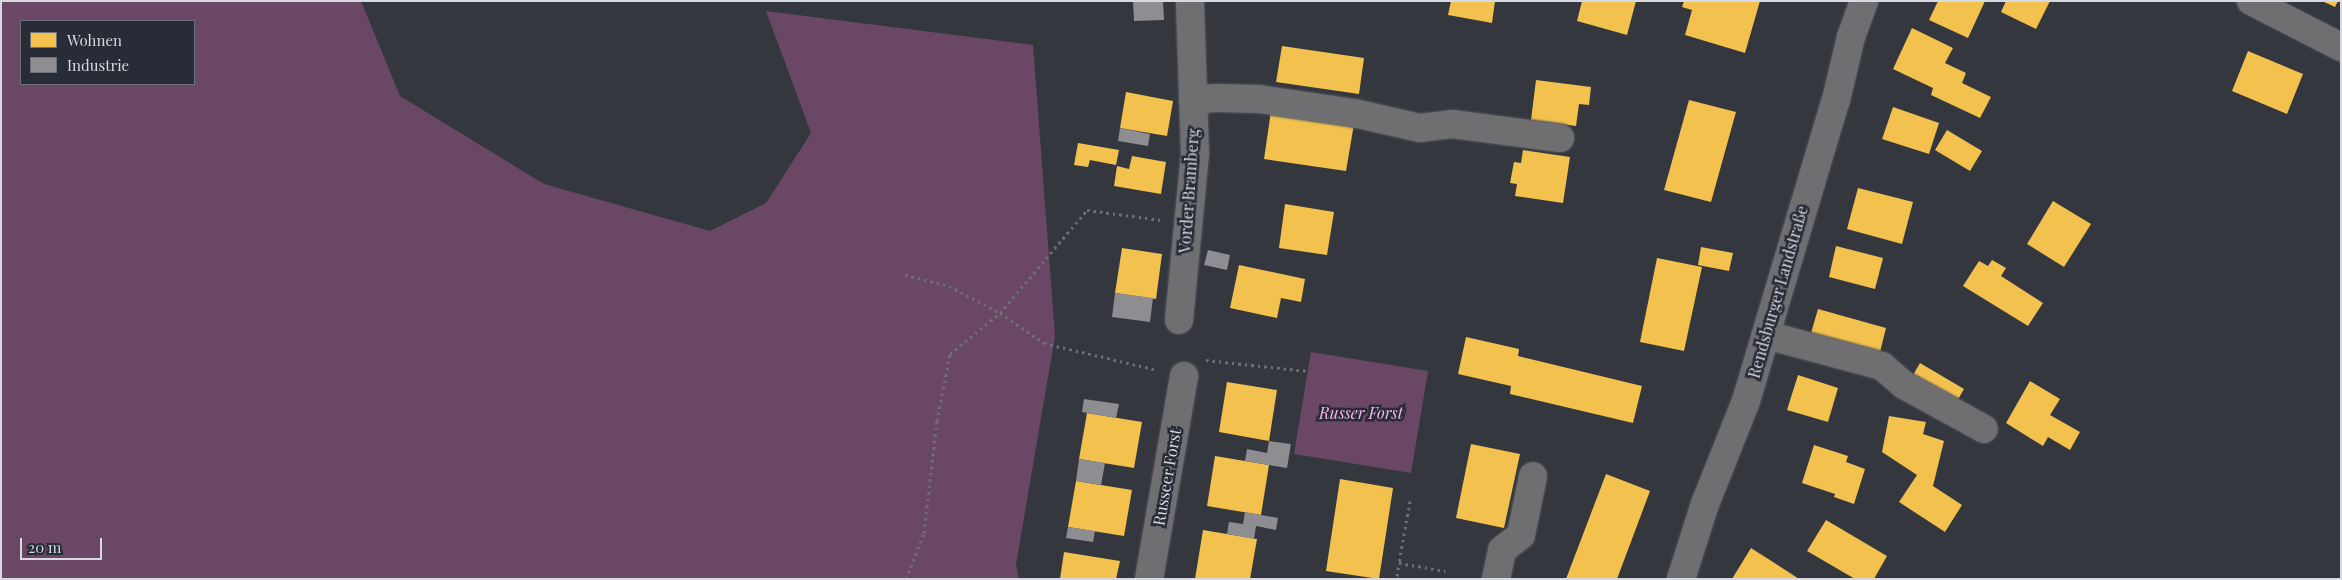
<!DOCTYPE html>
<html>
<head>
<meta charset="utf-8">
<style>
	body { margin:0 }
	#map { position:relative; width:2342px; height:580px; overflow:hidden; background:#34373e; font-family:"Playfair Display",serif }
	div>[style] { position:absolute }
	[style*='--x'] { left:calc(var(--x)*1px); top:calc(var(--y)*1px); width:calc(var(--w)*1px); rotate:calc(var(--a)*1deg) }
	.green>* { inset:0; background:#694765 }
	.homes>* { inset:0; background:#f2c14e }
	.industry>* { inset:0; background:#8d8d92 }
	.path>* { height:3px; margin-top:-1.5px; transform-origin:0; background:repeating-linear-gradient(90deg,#6f6f72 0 2.5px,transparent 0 6.5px) }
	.roads { filter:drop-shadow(0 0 1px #52555b) drop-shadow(0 0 1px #52555b) }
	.minor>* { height:28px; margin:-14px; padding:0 14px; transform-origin:14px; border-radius:14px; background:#6f6e71 }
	span { translate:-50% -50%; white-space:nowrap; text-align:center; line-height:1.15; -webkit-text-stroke:5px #272c36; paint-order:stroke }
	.street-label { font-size:16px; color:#d7dae1 }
	.park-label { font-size:16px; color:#fdb6f0; font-style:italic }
	.frame { position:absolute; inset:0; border:2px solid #d7dae1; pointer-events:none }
	.legend { position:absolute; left:20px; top:20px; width:175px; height:65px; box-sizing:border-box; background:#272c36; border:1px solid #6d727a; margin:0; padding:6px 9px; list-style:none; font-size:15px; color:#d7dae1 }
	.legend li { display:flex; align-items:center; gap:10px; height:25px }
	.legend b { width:25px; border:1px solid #6d727a }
	.scale { position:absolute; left:20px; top:538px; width:82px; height:22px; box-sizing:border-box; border:2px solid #d7dae1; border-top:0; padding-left:6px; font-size:15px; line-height:18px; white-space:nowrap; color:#d7dae1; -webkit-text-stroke:4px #272c36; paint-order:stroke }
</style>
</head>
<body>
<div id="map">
	<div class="green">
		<i style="clip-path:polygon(evenodd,1px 1px,361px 1px,400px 96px,544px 184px,710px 231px,766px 203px,811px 133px,766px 11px,1033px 45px,1055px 336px,1016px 565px,1019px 579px,1px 579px,1px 1px,21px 21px,194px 21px,194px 84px,21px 84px,21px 21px)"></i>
		<i style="clip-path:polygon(1311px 352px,1428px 371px,1411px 473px,1294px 454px)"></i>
	</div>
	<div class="homes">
		<i style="clip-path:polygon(1451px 1px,1495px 1px,1492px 23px,1448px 15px)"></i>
		<i style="clip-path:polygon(1582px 1px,1636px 1px,1627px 35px,1577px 21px)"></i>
		<i style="clip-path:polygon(1684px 1px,1760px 1px,1745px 53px,1685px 35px,1692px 10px,1682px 7px)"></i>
		<i style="clip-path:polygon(1938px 1px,1985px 1px,1968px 38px,1929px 20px)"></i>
		<i style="clip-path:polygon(2006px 1px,2050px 1px,2036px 29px,2001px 12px)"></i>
		<i style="clip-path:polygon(2322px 1px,2338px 1px,2335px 7px)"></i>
		<i style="clip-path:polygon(1912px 28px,1953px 48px,1945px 63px,1966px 73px,1962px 83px,1991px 97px,1980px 118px,1931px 95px,1933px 88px,1893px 69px)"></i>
		<i style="clip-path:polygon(1282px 46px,1364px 58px,1359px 94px,1276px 82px)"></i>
		<i style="clip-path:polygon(2248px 51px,2303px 74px,2287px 114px,2232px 91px)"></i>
		<i style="clip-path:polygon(1536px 80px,1591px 87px,1589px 105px,1579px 104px,1576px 126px,1531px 120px)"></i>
		<i style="clip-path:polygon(1126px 92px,1173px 101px,1167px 136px,1120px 128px)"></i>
		<i style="clip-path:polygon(1689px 100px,1736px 112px,1711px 202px,1664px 190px)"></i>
		<i style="clip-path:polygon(1893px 107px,1939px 123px,1929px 154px,1882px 139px)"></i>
		<i style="clip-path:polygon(1271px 111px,1354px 124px,1346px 171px,1264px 159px)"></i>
		<i style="clip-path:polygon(1947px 130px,1982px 151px,1970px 171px,1935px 150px)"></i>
		<i style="clip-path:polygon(1078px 143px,1119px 150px,1116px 165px,1090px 160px,1088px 167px,1074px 165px)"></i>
		<i style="clip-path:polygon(1523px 150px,1570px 157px,1563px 203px,1515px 196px,1517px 184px,1510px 183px,1514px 162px,1521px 163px)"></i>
		<i style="clip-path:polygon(1132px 156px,1166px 162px,1161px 194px,1114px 186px,1117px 166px,1129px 169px)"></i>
		<i style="clip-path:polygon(1858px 188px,1913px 202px,1902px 244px,1847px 229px)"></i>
		<i style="clip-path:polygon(2053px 201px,2091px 224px,2064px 267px,2027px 244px)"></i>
		<i style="clip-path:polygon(1285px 204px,1334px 212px,1327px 255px,1279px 248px)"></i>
		<i style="clip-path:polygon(1836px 246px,1883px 258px,1875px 289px,1829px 277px)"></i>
		<i style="clip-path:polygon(1701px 247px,1733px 253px,1729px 271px,1698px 265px)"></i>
		<i style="clip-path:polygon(1122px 248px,1162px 254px,1156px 299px,1115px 293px)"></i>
		<i style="clip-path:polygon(1657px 258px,1702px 267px,1684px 351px,1640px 342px)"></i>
		<i style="clip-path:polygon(1992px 260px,2006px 268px,2001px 276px,2043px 303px,2028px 326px,1963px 286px,1979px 261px,1988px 266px)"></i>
		<i style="clip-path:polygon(1239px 265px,1305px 279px,1301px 302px,1281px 298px,1277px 318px,1230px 308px)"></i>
		<i style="clip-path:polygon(1818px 309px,1886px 328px,1878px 360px,1809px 340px)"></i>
		<i style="clip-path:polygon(1466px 337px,1519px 349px,1518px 356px,1642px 386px,1633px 423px,1510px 394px,1511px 386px,1458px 374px)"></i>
		<i style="clip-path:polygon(1920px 363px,1964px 389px,1956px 403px,1909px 382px)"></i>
		<i style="clip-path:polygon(1798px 375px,1838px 388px,1828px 422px,1787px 410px)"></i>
		<i style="clip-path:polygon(2030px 381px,2060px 399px,2050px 415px,2080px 432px,2070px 450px,2048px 437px,2043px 446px,2006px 423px)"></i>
		<i style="clip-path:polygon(1227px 382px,1277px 390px,1269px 441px,1219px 432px)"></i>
		<i style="clip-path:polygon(1087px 413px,1142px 422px,1134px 468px,1079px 459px)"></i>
		<i style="clip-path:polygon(1889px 416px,1926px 422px,1923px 434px,1944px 441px,1933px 486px,1962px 505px,1945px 532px,1899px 502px,1917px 475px,1882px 452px)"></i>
		<i style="clip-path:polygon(1471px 444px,1520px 454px,1504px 528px,1456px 518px)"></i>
		<i style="clip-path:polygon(1814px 445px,1848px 456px,1846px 462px,1865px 469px,1854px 504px,1834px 497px,1835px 494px,1802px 483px)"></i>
		<i style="clip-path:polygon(1215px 456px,1269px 465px,1261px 515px,1207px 506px)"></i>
		<i style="clip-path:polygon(1606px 474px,1650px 491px,1617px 579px,1566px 579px)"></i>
		<i style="clip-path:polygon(1340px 479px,1393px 488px,1379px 579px,1326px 571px)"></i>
		<i style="clip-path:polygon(1076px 481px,1132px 490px,1124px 536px,1068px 527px)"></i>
		<i style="clip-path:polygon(1826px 520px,1887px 556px,1874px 579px,1855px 579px,1807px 551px)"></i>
		<i style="clip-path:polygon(1203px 530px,1257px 539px,1250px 579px,1195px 579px)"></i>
		<i style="clip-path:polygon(1751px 548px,1790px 573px,1799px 579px,1732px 579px)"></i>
		<i style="clip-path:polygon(1064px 552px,1120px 561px,1116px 579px,1060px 579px)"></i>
	</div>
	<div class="industry">
		<i style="clip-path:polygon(1133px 1px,1163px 1px,1164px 20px,1134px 21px)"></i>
		<i style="clip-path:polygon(1120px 128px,1150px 134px,1148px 146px,1118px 141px)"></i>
		<i style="clip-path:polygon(1208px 250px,1230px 255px,1227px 270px,1204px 265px)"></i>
		<i style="clip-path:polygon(1115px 293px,1153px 298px,1150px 322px,1112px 317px)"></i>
		<i style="clip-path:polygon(1084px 399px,1119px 404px,1116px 418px,1082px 412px)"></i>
		<i style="clip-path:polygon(1269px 441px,1291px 444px,1287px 468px,1245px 461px,1247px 449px,1267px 453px)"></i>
		<i style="clip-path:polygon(1079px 459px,1105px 463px,1101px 485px,1076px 481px)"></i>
		<i style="clip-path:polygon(1245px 512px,1278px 518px,1276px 530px,1256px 526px,1254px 539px,1227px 534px,1229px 522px,1243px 524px)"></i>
		<i style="clip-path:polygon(1068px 527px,1095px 531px,1093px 542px,1066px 538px)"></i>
	</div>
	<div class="path">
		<i style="--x:905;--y:275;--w:45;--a:14"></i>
		<i style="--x:949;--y:286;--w:58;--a:27.9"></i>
		<i style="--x:1000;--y:313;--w:53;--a:34.3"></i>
		<i style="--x:1044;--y:343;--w:116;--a:13.4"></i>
		<i style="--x:1206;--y:360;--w:102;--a:6.2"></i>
		<i style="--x:1410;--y:501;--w:63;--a:100.1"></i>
		<i style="--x:1399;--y:563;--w:47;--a:9.9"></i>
		<i style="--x:1397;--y:576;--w:13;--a:-81"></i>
		<i style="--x:906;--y:579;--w:49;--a:-68.6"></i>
		<i style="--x:924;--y:533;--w:113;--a:-83.4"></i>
		<i style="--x:937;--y:421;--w:68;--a:-79"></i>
		<i style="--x:950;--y:354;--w:65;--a:-39.4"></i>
		<i style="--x:1000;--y:313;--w:135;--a:-49.8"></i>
		<i style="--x:1087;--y:210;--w:75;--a:7.7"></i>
	</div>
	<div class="roads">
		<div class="minor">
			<i style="--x:2251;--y:1;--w:101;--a:27.1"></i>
			<i style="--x:1193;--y:100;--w:24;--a:-5"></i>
			<i style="--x:1217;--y:98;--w:42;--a:1.4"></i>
			<i style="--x:1259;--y:99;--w:96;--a:8.4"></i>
			<i style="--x:1354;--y:113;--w:68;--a:12.8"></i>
			<i style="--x:1420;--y:128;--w:32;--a:-7"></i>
			<i style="--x:1452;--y:124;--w:109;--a:7.4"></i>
			<i style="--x:1179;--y:320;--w:167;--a:-84.5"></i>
			<i style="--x:1195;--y:154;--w:153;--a:-91.9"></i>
			<i style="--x:1766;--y:335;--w:120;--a:15"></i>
			<i style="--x:1882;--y:366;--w:29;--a:41"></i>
			<i style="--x:1904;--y:385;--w:91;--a:28.8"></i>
			<i style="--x:1149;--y:579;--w:206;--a:-80.2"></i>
			<i style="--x:1496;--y:579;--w:30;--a:-78"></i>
			<i style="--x:1502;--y:550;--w:24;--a:-38"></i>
			<i style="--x:1521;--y:535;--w:60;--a:-78.5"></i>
			<i style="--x:1681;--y:579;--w:79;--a:-72.3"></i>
			<i style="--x:1705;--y:504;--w:111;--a:-68.3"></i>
			<i style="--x:1746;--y:401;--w:314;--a:-73.4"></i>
			<i style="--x:1836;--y:100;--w:65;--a:-76.6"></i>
			<i style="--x:1851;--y:37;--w:38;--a:-70"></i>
		</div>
	</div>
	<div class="street-label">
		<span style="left:1189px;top:191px;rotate:-86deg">Vorder Bramberg</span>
		<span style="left:1778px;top:292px;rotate:-74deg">Rendsburger Landstraße</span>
		<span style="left:1167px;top:477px;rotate:-80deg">Russeer Forst</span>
	</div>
	<div class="park-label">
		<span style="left:1361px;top:413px">Russer Forst</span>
	</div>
	<div class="frame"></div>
	<ul class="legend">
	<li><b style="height:14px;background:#f2c14e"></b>Wohnen</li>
	<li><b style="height:14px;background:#8d8d92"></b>Industrie</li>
	</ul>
	<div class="scale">20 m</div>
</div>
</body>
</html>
